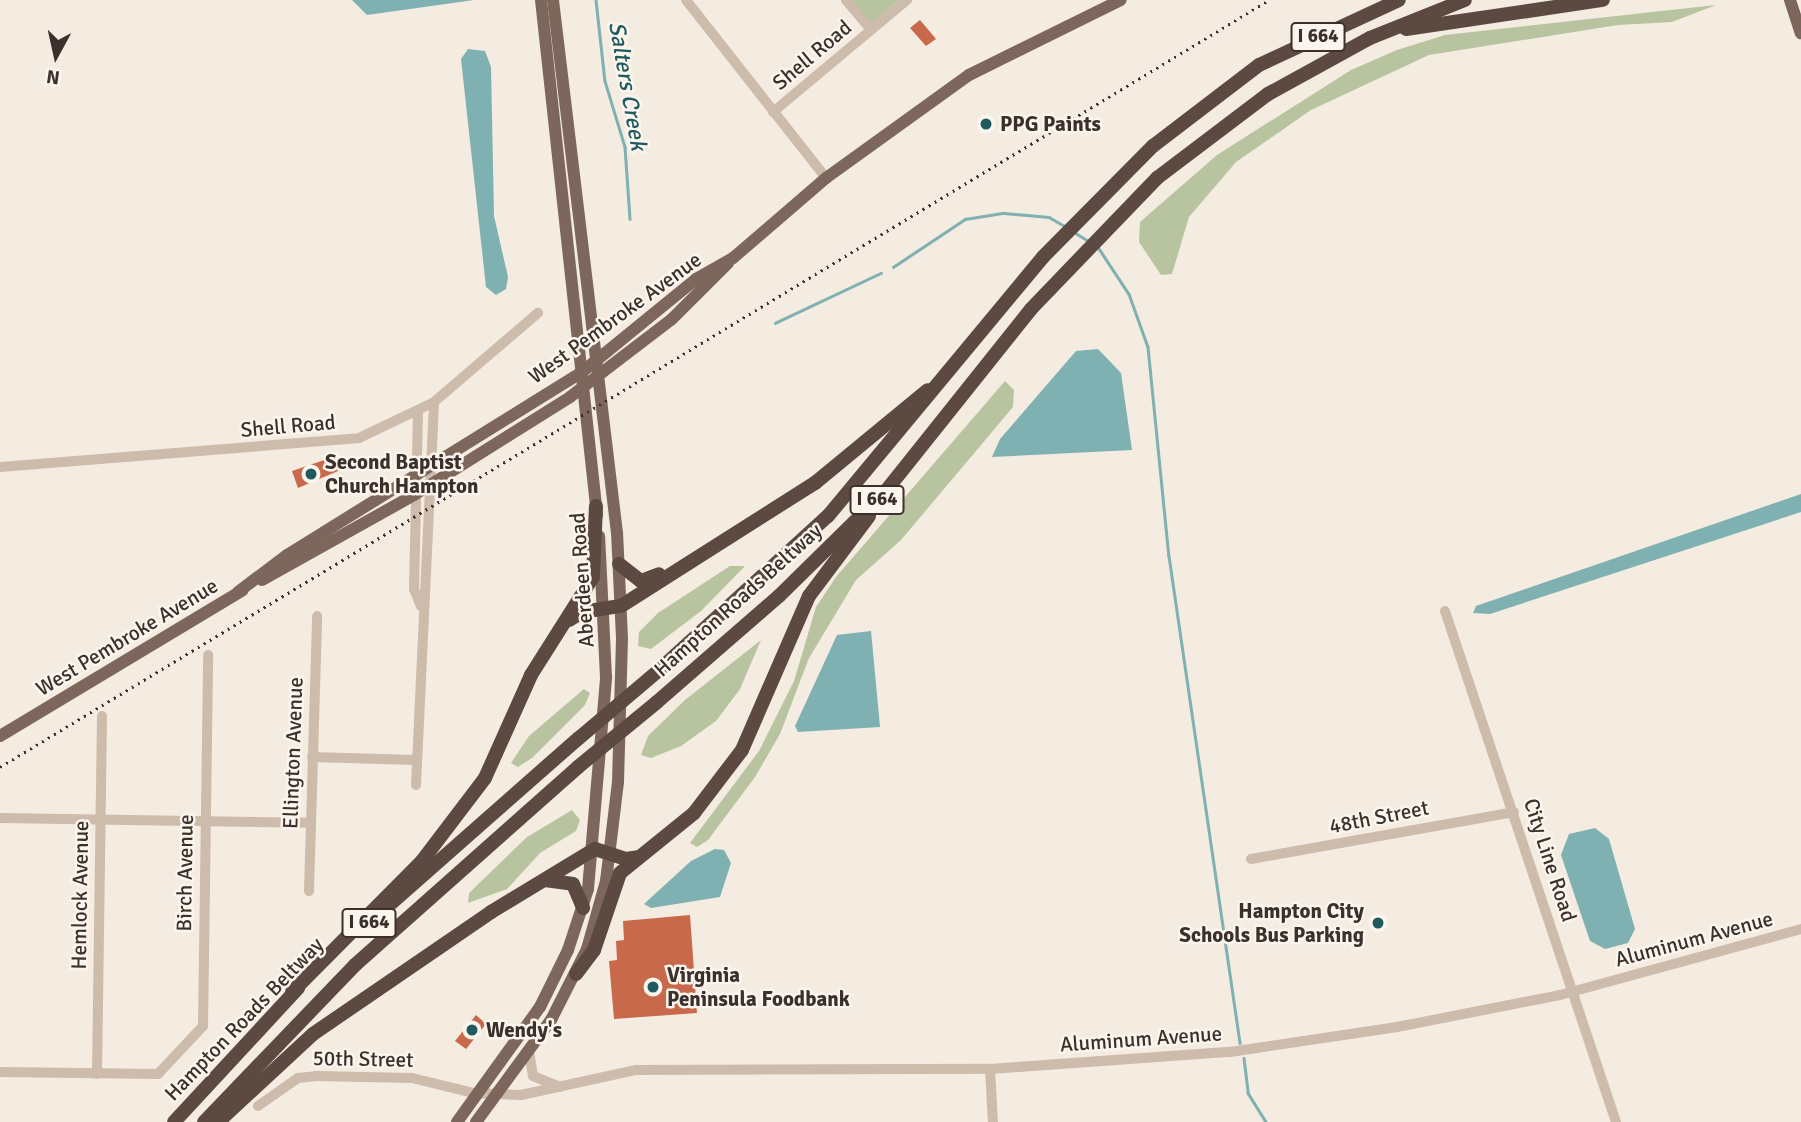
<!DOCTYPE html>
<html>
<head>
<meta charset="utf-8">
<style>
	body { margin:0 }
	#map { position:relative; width:1801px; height:1122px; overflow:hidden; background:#f4ebe1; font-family:Signika,sans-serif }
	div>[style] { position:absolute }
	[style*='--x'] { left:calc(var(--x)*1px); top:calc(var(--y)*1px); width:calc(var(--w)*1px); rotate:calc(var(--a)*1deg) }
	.green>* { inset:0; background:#b8c4a0 }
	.water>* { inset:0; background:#7fb0b2 }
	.stream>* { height:2.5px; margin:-1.25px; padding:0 1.25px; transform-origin:1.25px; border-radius:1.25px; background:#7fb0b2 }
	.building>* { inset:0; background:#c8694b }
	.minor>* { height:10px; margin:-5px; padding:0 5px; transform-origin:5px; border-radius:5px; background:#cdbbac }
	.major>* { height:12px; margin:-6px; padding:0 6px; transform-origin:6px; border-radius:6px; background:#7d675c }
	.highway>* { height:14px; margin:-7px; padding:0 7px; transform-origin:7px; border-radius:7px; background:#5c4a42 }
	.rail>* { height:2.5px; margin-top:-1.25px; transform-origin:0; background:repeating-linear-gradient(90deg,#3b302b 0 2px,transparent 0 7px) }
	.highway-bridge>* { height:14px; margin:-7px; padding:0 7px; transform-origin:7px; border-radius:7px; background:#5c4a42 }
	.dots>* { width:19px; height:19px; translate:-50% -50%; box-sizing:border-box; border:4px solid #fbf5ee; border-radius:50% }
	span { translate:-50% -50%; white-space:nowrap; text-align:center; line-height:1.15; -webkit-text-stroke:5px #fbf5ee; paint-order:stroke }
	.shield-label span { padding:2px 5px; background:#fbf5ee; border:2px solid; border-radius:5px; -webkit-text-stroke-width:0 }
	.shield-label { font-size:19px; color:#3b302b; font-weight:700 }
	.street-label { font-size:21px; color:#3b302b }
	.poi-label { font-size:21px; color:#3b302b; font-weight:700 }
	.left { translate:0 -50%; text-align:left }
	.right { translate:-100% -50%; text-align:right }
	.water-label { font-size:23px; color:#1f5a5e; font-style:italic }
	.north { position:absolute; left:21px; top:21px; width:70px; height:70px; -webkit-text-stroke:5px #fbf5ee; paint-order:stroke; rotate:188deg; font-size:19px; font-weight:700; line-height:28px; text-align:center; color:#3b302b }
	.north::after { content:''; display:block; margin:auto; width:24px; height:32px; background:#3b302b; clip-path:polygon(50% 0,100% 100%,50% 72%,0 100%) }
</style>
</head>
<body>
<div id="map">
	<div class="green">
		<i style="clip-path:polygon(851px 0,899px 0,871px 24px)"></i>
		<i style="clip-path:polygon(1716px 5px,1672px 22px,1618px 25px,1429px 55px,1311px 110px,1236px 162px,1189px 217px,1172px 274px,1161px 275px,1139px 242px,1140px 222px,1217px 155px,1351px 70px,1397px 50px,1445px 35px)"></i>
		<i style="clip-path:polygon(1005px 381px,1014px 390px,1013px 407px,901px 540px,856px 580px,809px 658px,780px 734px,755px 777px,708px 840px,697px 847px,690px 843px,759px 751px,794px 681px,816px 607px,836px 577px)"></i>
		<i style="clip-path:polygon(730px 566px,745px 566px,701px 611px,651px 649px,638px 646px,639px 632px,658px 613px)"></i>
		<i style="clip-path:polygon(761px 640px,740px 689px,716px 721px,681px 746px,651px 758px,641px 755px,648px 736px,685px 700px)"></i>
		<i style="clip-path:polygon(584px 689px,590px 693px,585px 705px,532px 758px,518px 767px,511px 763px,529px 736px)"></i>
		<i style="clip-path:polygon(572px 810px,580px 820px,576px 831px,540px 853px,507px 889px,468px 903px,469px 893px,527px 837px)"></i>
	</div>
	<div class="water">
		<i style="clip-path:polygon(352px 0,474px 0,367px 15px)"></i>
		<i style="clip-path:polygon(468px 49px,485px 51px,491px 67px,494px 216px,508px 277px,506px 289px,496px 295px,486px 287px,461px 59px)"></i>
		<i style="clip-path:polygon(1098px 349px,1121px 373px,1132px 450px,992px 457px,1000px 439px,1076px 351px)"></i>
		<i style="clip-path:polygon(1801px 494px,1801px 512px,1490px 614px,1473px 613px,1476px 606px)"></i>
		<i style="clip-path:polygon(871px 631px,880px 727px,798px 732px,795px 726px,837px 635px)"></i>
		<i style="clip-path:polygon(1595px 828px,1609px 839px,1635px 929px,1628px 943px,1605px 949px,1590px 941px,1561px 855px,1569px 834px)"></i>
		<i style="clip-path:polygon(715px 849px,724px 850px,731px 863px,720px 897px,651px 908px,644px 904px,691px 861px)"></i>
	</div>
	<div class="stream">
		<i style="--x:596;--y:0;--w:81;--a:83.7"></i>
		<i style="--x:605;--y:81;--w:69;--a:73.1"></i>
		<i style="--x:625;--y:147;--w:72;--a:86"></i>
		<i style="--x:1074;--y:232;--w:19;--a:32"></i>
		<i style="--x:1098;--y:247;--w:56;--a:56.6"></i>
		<i style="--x:1129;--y:294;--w:56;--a:70.3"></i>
		<i style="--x:1148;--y:347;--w:210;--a:84.3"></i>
		<i style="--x:1169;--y:556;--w:492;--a:81.7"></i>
		<i style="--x:893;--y:267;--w:87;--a:-33.7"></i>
		<i style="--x:965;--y:219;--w:39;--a:-9"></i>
		<i style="--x:1004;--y:213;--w:45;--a:5.1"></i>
		<i style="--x:1049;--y:217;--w:20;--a:30"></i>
		<i style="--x:775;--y:323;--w:117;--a:-25.3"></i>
		<i style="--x:1244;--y:1058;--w:35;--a:83"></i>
		<i style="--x:1248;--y:1093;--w:34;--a:58"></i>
	</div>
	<div class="building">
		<i style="clip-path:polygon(920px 20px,936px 39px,926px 46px,910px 28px)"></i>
		<i style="clip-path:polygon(333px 457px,338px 471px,298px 488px,292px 471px)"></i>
		<i style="clip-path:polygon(690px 915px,697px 1013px,614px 1019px,609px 961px,617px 960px,616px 941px,624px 940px,623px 921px)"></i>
		<i style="clip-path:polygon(476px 1015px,486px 1024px,466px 1049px,455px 1041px)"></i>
	</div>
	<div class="minor">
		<i style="--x:686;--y:0;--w:226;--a:51.8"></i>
		<i style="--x:846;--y:0;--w:39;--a:50"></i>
		<i style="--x:773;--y:112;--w:175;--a:-39.9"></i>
		<i style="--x:418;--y:413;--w:176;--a:91.3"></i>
		<i style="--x:414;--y:589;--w:18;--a:68"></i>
		<i style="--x:0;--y:467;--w:360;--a:-4.6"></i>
		<i style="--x:359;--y:438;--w:83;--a:-25.6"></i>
		<i style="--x:434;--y:402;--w:137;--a:-40.6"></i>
		<i style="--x:1445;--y:611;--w:539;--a:71.5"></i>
		<i style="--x:312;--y:757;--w:105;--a:1.6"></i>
		<i style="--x:416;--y:785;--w:383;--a:-87.3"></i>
		<i style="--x:0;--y:818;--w:310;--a:0.9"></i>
		<i style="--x:1251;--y:859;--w:267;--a:-10.1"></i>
		<i style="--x:309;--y:891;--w:275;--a:-88.3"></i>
		<i style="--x:529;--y:1051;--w:25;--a:81"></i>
		<i style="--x:533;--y:1076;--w:29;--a:22"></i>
		<i style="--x:990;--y:1069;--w:53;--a:86.8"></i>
		<i style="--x:0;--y:1072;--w:158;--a:0.7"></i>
		<i style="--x:158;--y:1074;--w:66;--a:-46.8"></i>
		<i style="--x:203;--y:1026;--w:371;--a:-89.2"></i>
		<i style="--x:97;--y:1074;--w:358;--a:-89.2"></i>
		<i style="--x:258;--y:1106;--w:49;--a:-35"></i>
		<i style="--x:298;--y:1078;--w:18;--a:-6"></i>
		<i style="--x:316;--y:1076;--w:96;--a:1.2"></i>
		<i style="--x:412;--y:1078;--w:64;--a:13.6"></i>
		<i style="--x:474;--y:1093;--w:47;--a:2.4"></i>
		<i style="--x:521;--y:1095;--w:118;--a:-12.3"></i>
		<i style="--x:636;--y:1070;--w:354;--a:-0.2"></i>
		<i style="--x:990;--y:1069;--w:241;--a:-4.1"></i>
		<i style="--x:1230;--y:1052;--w:169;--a:-8.5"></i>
		<i style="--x:1397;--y:1027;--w:166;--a:-11.1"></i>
		<i style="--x:1560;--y:995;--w:250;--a:-15.3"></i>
	</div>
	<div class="major">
		<i style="--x:541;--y:0;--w:518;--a:83.79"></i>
		<i style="--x:1790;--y:0;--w:35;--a:72"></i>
		<i style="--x:262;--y:580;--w:174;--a:-29.2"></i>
		<i style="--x:414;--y:495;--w:184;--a:-32.1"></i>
		<i style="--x:570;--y:397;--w:128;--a:-37.4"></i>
		<i style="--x:672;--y:319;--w:79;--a:-45"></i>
		<i style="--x:238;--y:592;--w:61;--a:-37.1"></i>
		<i style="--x:287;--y:555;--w:347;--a:-31.8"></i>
		<i style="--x:582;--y:372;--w:147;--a:-39.2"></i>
		<i style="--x:696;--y:279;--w:43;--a:-29.6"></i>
		<i style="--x:733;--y:258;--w:123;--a:-40.7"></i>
		<i style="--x:826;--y:178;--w:176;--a:-35.8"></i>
		<i style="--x:969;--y:75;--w:169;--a:-26.3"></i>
		<i style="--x:0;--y:736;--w:283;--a:-31"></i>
		<i style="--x:457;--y:1122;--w:142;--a:-54.2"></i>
		<i style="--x:540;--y:1007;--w:64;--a:-63.8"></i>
		<i style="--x:568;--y:950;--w:64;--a:-71.8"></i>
		<i style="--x:588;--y:889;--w:213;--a:-85.1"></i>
		<i style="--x:606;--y:677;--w:141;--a:-92.8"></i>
		<i style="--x:476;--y:1122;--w:127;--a:-53.7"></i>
		<i style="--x:551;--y:1020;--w:80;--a:-63.1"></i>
		<i style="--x:587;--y:949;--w:71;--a:-74.4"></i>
		<i style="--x:606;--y:881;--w:100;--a:-83.1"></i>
		<i style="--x:618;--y:782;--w:144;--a:-88.4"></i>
		<i style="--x:622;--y:638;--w:105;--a:-92.7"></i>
		<i style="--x:617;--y:533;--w:537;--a:-96.85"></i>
	</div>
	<div class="highway">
		<i style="--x:1406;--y:29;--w:199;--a:-8.4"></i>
		<i style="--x:619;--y:564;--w:28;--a:38"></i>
		<i style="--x:641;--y:581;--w:19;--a:-21"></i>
		<i style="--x:569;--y:620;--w:15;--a:-32"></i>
		<i style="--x:582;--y:612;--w:39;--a:-9"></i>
		<i style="--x:621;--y:606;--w:230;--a:-32.4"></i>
		<i style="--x:815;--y:483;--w:146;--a:-39.5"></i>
		<i style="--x:658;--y:671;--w:230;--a:-42.4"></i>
		<i style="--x:828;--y:516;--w:337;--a:-50.3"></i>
		<i style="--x:1043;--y:257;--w:156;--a:-45.3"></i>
		<i style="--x:1153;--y:146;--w:133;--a:-37.4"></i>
		<i style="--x:1259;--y:65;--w:154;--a:-24.9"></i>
		<i style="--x:657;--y:702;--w:162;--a:-41"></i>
		<i style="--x:779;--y:596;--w:148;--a:-44.5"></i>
		<i style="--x:885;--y:492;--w:234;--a:-51.4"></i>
		<i style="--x:1031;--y:309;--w:182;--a:-46.1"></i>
		<i style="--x:1157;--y:178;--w:139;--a:-37.1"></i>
		<i style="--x:1268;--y:94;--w:116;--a:-28.8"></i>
		<i style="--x:1370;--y:38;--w:102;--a:-21.8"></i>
		<i style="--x:545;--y:880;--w:28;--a:8"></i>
		<i style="--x:573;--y:884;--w:26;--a:67"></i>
		<i style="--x:362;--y:929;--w:289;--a:-41.4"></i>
		<i style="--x:576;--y:974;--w:30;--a:-53"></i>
		<i style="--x:594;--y:950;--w:81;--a:-71.3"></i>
		<i style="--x:620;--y:873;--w:95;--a:-39"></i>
		<i style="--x:694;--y:813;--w:79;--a:-52.7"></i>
		<i style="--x:742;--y:750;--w:168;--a:-66.5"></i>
		<i style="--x:809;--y:596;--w:100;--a:-53.1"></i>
		<i style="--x:292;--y:992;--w:185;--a:-45.2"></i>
		<i style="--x:422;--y:861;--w:104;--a:-52.8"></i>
		<i style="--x:485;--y:778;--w:113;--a:-65.9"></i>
		<i style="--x:531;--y:675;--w:116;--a:-57.7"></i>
		<i style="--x:593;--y:577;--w:71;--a:-87.6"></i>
		<i style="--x:174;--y:1122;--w:183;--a:-47.2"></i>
		<i style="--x:204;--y:1122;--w:218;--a:-46.1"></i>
		<i style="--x:355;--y:965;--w:298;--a:-41.6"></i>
		<i style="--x:218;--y:1122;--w:129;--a:-42.8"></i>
		<i style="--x:313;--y:1034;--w:216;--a:-34.4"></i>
		<i style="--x:491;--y:912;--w:122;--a:-31.2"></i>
		<i style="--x:595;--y:849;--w:33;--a:18"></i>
		<i style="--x:626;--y:859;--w:12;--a:-9"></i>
	</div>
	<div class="rail">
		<i style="--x:0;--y:767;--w:1483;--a:-31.15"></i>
	</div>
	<div class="highway-bridge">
		<i style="--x:579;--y:738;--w:104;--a:-40.3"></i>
		<i style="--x:578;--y:767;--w:102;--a:-39.4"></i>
	</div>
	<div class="dots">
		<i style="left:986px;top:124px;background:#1f5a5e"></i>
		<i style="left:311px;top:474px;background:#1f5a5e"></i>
		<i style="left:1378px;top:923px;background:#1f5a5e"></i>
		<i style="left:653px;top:987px;background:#1f5a5e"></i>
		<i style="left:472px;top:1030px;background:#1f5a5e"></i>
	</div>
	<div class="shield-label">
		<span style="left:1318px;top:37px">I 664</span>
		<span style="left:877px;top:500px">I 664</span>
		<span style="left:369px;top:923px">I 664</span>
	</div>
	<div class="street-label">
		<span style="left:812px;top:55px;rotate:-40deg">Shell Road</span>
		<span style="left:615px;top:318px;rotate:-36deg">West Pembroke Avenue</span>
		<span style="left:288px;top:426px;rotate:-5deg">Shell Road</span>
		<span style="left:582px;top:580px;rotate:-94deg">Aberdeen Road</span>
		<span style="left:738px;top:600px;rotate:-42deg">Hampton Roads Beltway</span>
		<span style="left:127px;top:637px;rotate:-31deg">West Pembroke Avenue</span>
		<span style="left:293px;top:753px;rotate:-88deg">Ellington Avenue</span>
		<span style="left:1379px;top:817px;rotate:-11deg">48th Street</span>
		<span style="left:1550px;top:860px;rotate:72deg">City Line Road</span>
		<span style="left:185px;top:873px;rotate:-89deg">Birch Avenue</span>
		<span style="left:80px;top:895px;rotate:-89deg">Hemlock Avenue</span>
		<span style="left:1694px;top:939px;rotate:-15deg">Aluminum Avenue</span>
		<span style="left:244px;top:1019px;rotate:-46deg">Hampton Roads Beltway</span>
		<span style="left:1141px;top:1039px;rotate:-4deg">Aluminum Avenue</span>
		<span style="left:363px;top:1059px;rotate:1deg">50th Street</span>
	</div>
	<div class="poi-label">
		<span class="left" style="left:1000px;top:124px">PPG Paints</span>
		<span class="left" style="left:325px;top:474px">Second Baptist<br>Church Hampton</span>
		<span class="right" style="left:1364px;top:923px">Hampton City<br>Schools Bus Parking</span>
		<span class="left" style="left:667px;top:987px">Virginia<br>Peninsula Foodbank</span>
		<span class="left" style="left:486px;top:1030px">Wendy's</span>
	</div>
	<div class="water-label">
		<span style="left:627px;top:86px;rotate:80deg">Salters Creek</span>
	</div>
	<div class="north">N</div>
</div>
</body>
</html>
